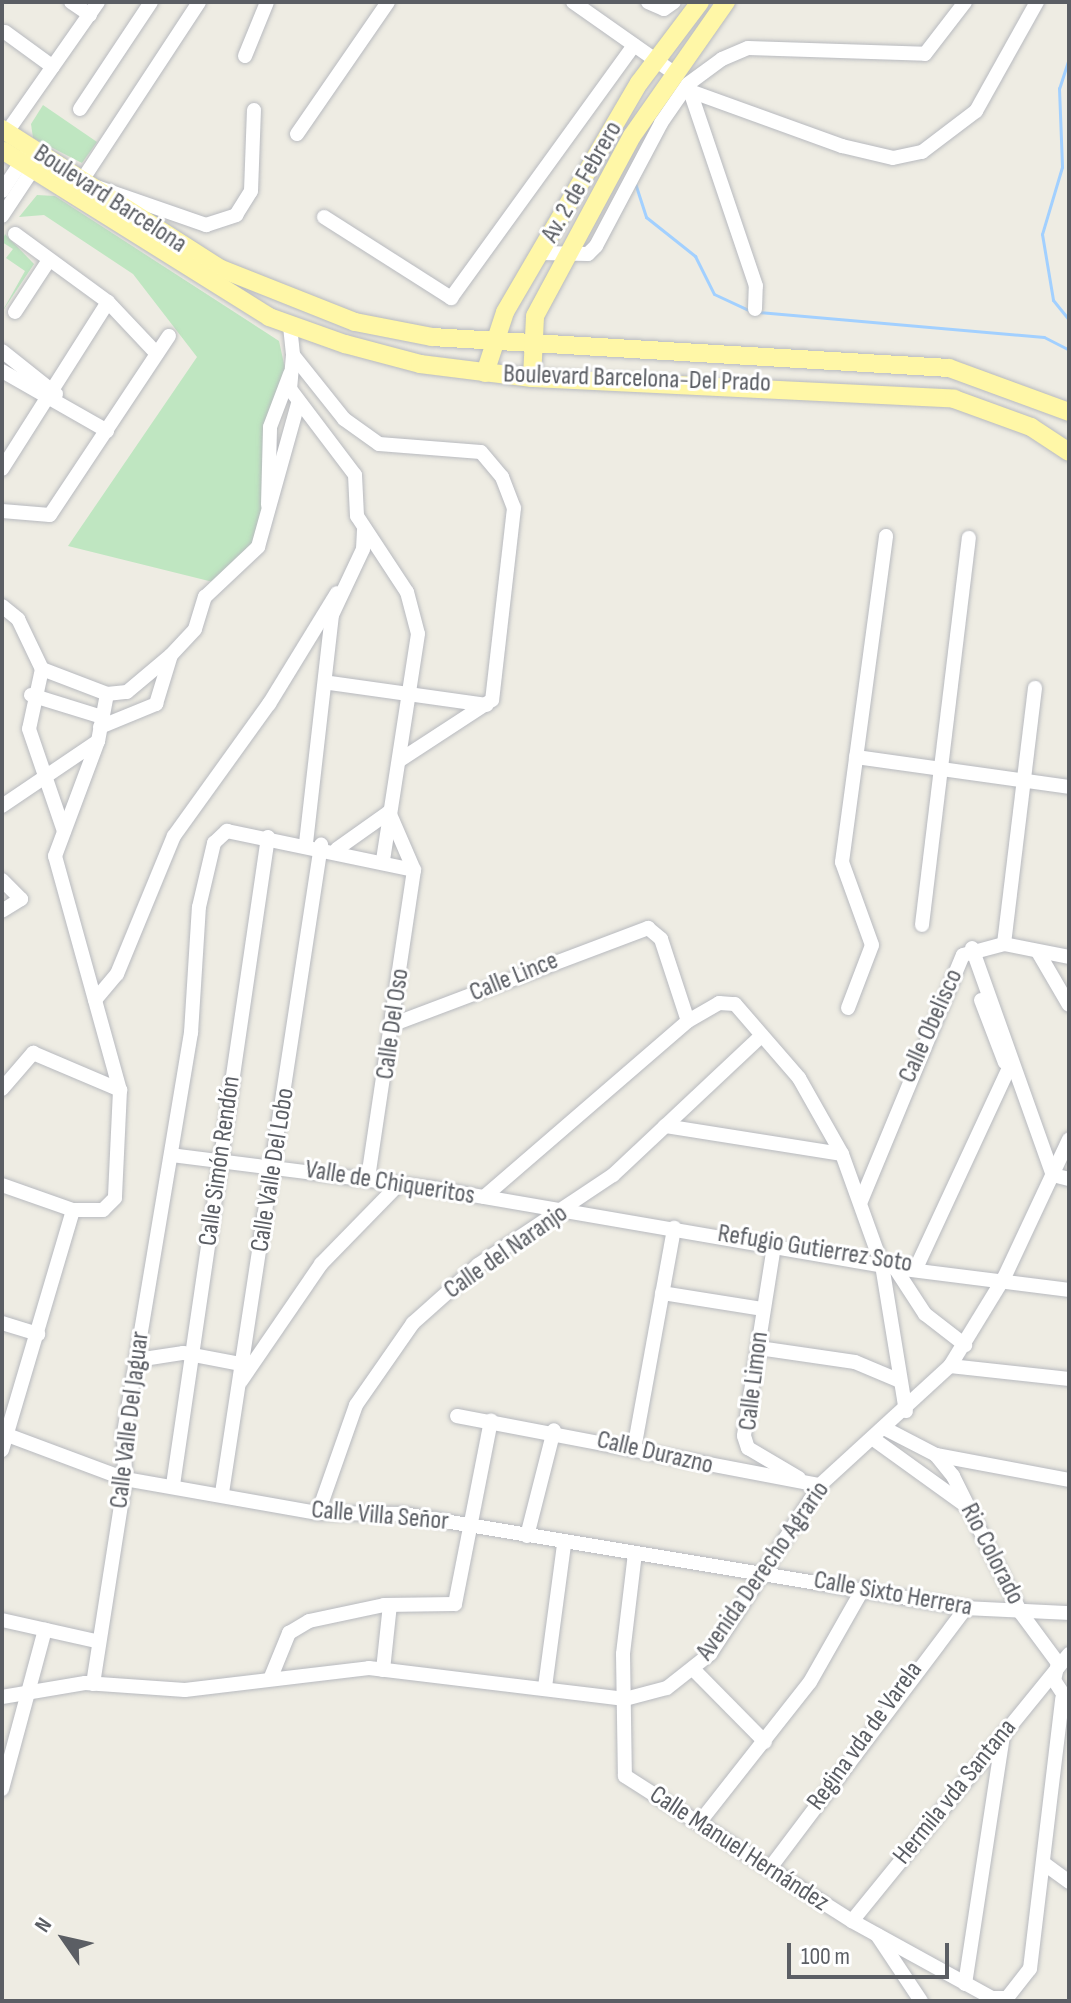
<!DOCTYPE html>
<html>
<head>
<meta charset="utf-8">
<style>
	body { margin:0 }
	#map { position:relative; width:1071px; height:2003px; overflow:hidden; background:#eeece3; font-family:"Sofia Sans Condensed",sans-serif }
	div>[style] { position:absolute }
	[style*='--x'] { left:calc(var(--x)*1px); top:calc(var(--y)*1px); width:calc(var(--w)*1px); rotate:calc(var(--a)*1deg) }
	.green>* { inset:0; background:#bfe6c1 }
	.stream>* { height:3px; margin:-1.5px; padding:0 1.5px; transform-origin:1.5px; border-radius:1.5px; background:#a2d0ff }
	.roads { filter:drop-shadow(0 0 2px #b8babf) drop-shadow(0 0 2px #b8babf) }
	.minor>* { height:14px; margin:-7px; padding:0 7px; transform-origin:7px; border-radius:7px; background:#fff }
	.major>* { height:18px; margin:-9px; padding:0 9px; transform-origin:9px; border-radius:9px; background:#fff7a7 }
	span { translate:-50% -50%; white-space:nowrap; text-align:center; line-height:1.15; -webkit-text-stroke:6px #fff; paint-order:stroke }
	.street-label { font-size:26px; color:#5b5e64 }
	.frame { position:absolute; inset:0; border:4px solid #5b5e64; pointer-events:none }
	.north { position:absolute; left:24px; top:1899px; width:80px; height:80px; -webkit-text-stroke:6px #fff; paint-order:stroke; rotate:304deg; font-size:22px; font-weight:700; line-height:32px; text-align:center; color:#5b5e64 }
	.north::after { content:''; display:block; margin:auto; width:28px; height:36px; background:#5b5e64; clip-path:polygon(50% 0,100% 100%,50% 72%,0 100%) }
	.scale { position:absolute; left:787px; top:1943px; width:162px; height:36px; box-sizing:border-box; border:4px solid #5b5e64; border-top:0; padding-left:10px; font-size:24px; line-height:28px; white-space:nowrap; color:#5b5e64; -webkit-text-stroke:6px #fff; paint-order:stroke }
</style>
</head>
<body>
<div id="map">
	<div class="green">
		<i style="clip-path:polygon(43px 105px,97px 142px,82px 163px,33px 138px,31px 124px)"></i>
		<i style="clip-path:polygon(37px 195px,55px 196px,279px 341px,286px 373px,258px 547px,217px 583px,68px 546px,197px 357px,133px 274px,44px 215px,19px 217px)"></i>
		<i style="clip-path:polygon(5px 234px,34px 264px,2px 312px,25px 271px,6px 258px,13px 249px,2px 242px)"></i>
	</div>
	<div class="stream">
		<i style="--x:1069;--y:58;--w:32;--a:108"></i>
		<i style="--x:1059;--y:88;--w:79;--a:87.8"></i>
		<i style="--x:1062;--y:167;--w:70;--a:106.6"></i>
		<i style="--x:1042;--y:234;--w:67;--a:80.5"></i>
		<i style="--x:1053;--y:300;--w:26;--a:51"></i>
		<i style="--x:635;--y:183;--w:36;--a:72"></i>
		<i style="--x:646;--y:217;--w:63;--a:38.5"></i>
		<i style="--x:695;--y:256;--w:42;--a:63.4"></i>
		<i style="--x:714;--y:294;--w:40;--a:25"></i>
		<i style="--x:758;--y:312;--w:287;--a:5"></i>
		<i style="--x:1044;--y:337;--w:28;--a:27"></i>
	</div>
	<div class="roads">
		<div class="minor">
			<i style="--x:71;--y:2;--w:23;--a:34"></i>
			<i style="--x:573;--y:2;--w:123;--a:35.1"></i>
			<i style="--x:648;--y:2;--w:17;--a:24"></i>
			<i style="--x:664;--y:9;--w:12;--a:-35"></i>
			<i style="--x:5;--y:32;--w:59;--a:36.1"></i>
			<i style="--x:245;--y:56;--w:58;--a:-67.8"></i>
			<i style="--x:80;--y:109;--w:128;--a:-56.4"></i>
			<i style="--x:7;--y:132;--w:159;--a:-55"></i>
			<i style="--x:297;--y:134;--w:160;--a:-55.4"></i>
			<i style="--x:94;--y:186;--w:119;--a:19.2"></i>
			<i style="--x:206;--y:225;--w:32;--a:-18"></i>
			<i style="--x:236;--y:215;--w:28;--a:-58"></i>
			<i style="--x:251;--y:191;--w:81;--a:-87.9"></i>
			<i style="--x:77;--y:188;--w:222;--a:-56.7"></i>
			<i style="--x:2;--y:191;--w:43;--a:-56.3"></i>
			<i style="--x:2;--y:216;--w:64;--a:-56.6"></i>
			<i style="--x:324;--y:217;--w:151;--a:32.5"></i>
			<i style="--x:451;--y:298;--w:312;--a:-54.1"></i>
			<i style="--x:15;--y:234;--w:115;--a:36.2"></i>
			<i style="--x:108;--y:302;--w:71;--a:46.7"></i>
			<i style="--x:541;--y:253;--w:47;--a:1.2"></i>
			<i style="--x:588;--y:254;--w:11;--a:-45"></i>
			<i style="--x:596;--y:246;--w:139;--a:-62.1"></i>
			<i style="--x:661;--y:123;--w:47;--a:-55.3"></i>
			<i style="--x:688;--y:84;--w:42;--a:-36.3"></i>
			<i style="--x:722;--y:59;--w:28;--a:-23"></i>
			<i style="--x:748;--y:48;--w:177;--a:1.9"></i>
			<i style="--x:925;--y:54;--w:66;--a:-52.4"></i>
			<i style="--x:755;--y:309;--w:23;--a:-88"></i>
			<i style="--x:756;--y:286;--w:206;--a:-108.7"></i>
			<i style="--x:690;--y:91;--w:162;--a:19.9"></i>
			<i style="--x:842;--y:146;--w:52;--a:13.2"></i>
			<i style="--x:893;--y:158;--w:30;--a:-12"></i>
			<i style="--x:922;--y:152;--w:68;--a:-37.2"></i>
			<i style="--x:976;--y:111;--w:125;--a:-60.8"></i>
			<i style="--x:15;--y:312;--w:62;--a:-56.8"></i>
			<i style="--x:290;--y:326;--w:29;--a:84"></i>
			<i style="--x:293;--y:355;--w:82;--a:51.4"></i>
			<i style="--x:344;--y:419;--w:43;--a:35.5"></i>
			<i style="--x:379;--y:444;--w:102;--a:4.5"></i>
			<i style="--x:481;--y:452;--w:33;--a:50"></i>
			<i style="--x:502;--y:477;--w:33;--a:69"></i>
			<i style="--x:514;--y:508;--w:193;--a:96.5"></i>
			<i style="--x:492;--y:700;--w:110;--a:146.9"></i>
			<i style="--x:2;--y:351;--w:69;--a:38.5"></i>
			<i style="--x:293;--y:355;--w:34;--a:95"></i>
			<i style="--x:290;--y:389;--w:108;--a:52.9"></i>
			<i style="--x:355;--y:475;--w:41;--a:87.2"></i>
			<i style="--x:357;--y:516;--w:91;--a:56.7"></i>
			<i style="--x:407;--y:592;--w:43;--a:75.3"></i>
			<i style="--x:418;--y:634;--w:229;--a:98.8"></i>
			<i style="--x:2;--y:371;--w:121;--a:29.7"></i>
			<i style="--x:2;--y:469;--w:198;--a:-57.6"></i>
			<i style="--x:268;--y:505;--w:78;--a:-88.5"></i>
			<i style="--x:270;--y:427;--w:57;--a:-69.3"></i>
			<i style="--x:2;--y:511;--w:48;--a:4.8"></i>
			<i style="--x:50;--y:515;--w:215;--a:-56.4"></i>
			<i style="--x:2;--y:606;--w:21;--a:39"></i>
			<i style="--x:18;--y:619;--w:55;--a:64.4"></i>
			<i style="--x:42;--y:669;--w:70;--a:21"></i>
			<i style="--x:107;--y:694;--w:48;--a:100.8"></i>
			<i style="--x:98;--y:741;--w:123;--a:110.5"></i>
			<i style="--x:55;--y:856;--w:243;--a:74.5"></i>
			<i style="--x:120;--y:1090;--w:108;--a:92.7"></i>
			<i style="--x:115;--y:1198;--w:17;--a:135"></i>
			<i style="--x:103;--y:1210;--w:30;--a:180"></i>
			<i style="--x:73;--y:1210;--w:75;--a:-160.6"></i>
			<i style="--x:42;--y:669;--w:61;--a:102.2"></i>
			<i style="--x:29;--y:729;--w:108;--a:71.1"></i>
			<i style="--x:330;--y:683;--w:158;--a:8"></i>
			<i style="--x:107;--y:694;--w:20;--a:-6"></i>
			<i style="--x:127;--y:692;--w:57;--a:-40.1"></i>
			<i style="--x:31;--y:695;--w:74;--a:17.2"></i>
			<i style="--x:100;--y:727;--w:61;--a:-22.3"></i>
			<i style="--x:156;--y:704;--w:51;--a:-73"></i>
			<i style="--x:171;--y:655;--w:35;--a:-47"></i>
			<i style="--x:195;--y:629;--w:34;--a:-73"></i>
			<i style="--x:205;--y:597;--w:73;--a:-43.3"></i>
			<i style="--x:258;--y:547;--w:148;--a:-74.4"></i>
			<i style="--x:856;--y:757;--w:215;--a:8"></i>
			<i style="--x:2;--y:806;--w:116;--a:-34.1"></i>
			<i style="--x:306;--y:843;--w:229;--a:-83.5"></i>
			<i style="--x:332;--y:615;--w:73;--a:-64.8"></i>
			<i style="--x:363;--y:549;--w:21;--a:-87"></i>
			<i style="--x:337;--y:849;--w:64;--a:-35.4"></i>
			<i style="--x:389;--y:812;--w:63;--a:66.7"></i>
			<i style="--x:414;--y:870;--w:312;--a:98.5"></i>
			<i style="--x:2;--y:880;--w:27;--a:45"></i>
			<i style="--x:21;--y:899;--w:22;--a:148"></i>
			<i style="--x:922;--y:925;--w:390;--a:-83.1"></i>
			<i style="--x:1004;--y:944;--w:258;--a:-83.1"></i>
			<i style="--x:972;--y:948;--w:241;--a:70.4"></i>
			<i style="--x:1053;--y:1175;--w:16;--a:14"></i>
			<i style="--x:1038;--y:952;--w:61;--a:59.7"></i>
			<i style="--x:95;--y:1000;--w:34;--a:-50"></i>
			<i style="--x:117;--y:974;--w:149;--a:-67.6"></i>
			<i style="--x:174;--y:836;--w:163;--a:-54.3"></i>
			<i style="--x:269;--y:704;--w:130;--a:-58.5"></i>
			<i style="--x:981;--y:1000;--w:67;--a:69.1"></i>
			<i style="--x:848;--y:1008;--w:67;--a:-69.1"></i>
			<i style="--x:872;--y:945;--w:88;--a:-109.9"></i>
			<i style="--x:842;--y:862;--w:329;--a:-82.3"></i>
			<i style="--x:394;--y:1024;--w:272;--a:-20.7"></i>
			<i style="--x:648;--y:928;--w:17;--a:40"></i>
			<i style="--x:661;--y:939;--w:86;--a:71.8"></i>
			<i style="--x:2;--y:1089;--w:48;--a:-49.3"></i>
			<i style="--x:33;--y:1053;--w:95;--a:23"></i>
			<i style="--x:665;--y:1126;--w:179;--a:9"></i>
			<i style="--x:171;--y:1155;--w:263;--a:7.2"></i>
			<i style="--x:432;--y:1188;--w:470;--a:9.8"></i>
			<i style="--x:895;--y:1268;--w:175;--a:7.2"></i>
			<i style="--x:484;--y:1197;--w:269;--a:-40.8"></i>
			<i style="--x:688;--y:1021;--w:36;--a:-30"></i>
			<i style="--x:719;--y:1003;--w:16;--a:4"></i>
			<i style="--x:735;--y:1004;--w:98;--a:49.1"></i>
			<i style="--x:799;--y:1078;--w:87;--a:60.5"></i>
			<i style="--x:842;--y:1154;--w:118;--a:70.2"></i>
			<i style="--x:882;--y:1265;--w:148;--a:80.7"></i>
			<i style="--x:861;--y:1201;--w:266;--a:-67.5"></i>
			<i style="--x:963;--y:955;--w:42;--a:-15"></i>
			<i style="--x:1004;--y:944;--w:66;--a:11.3"></i>
			<i style="--x:774;--y:1246;--w:192;--a:99"></i>
			<i style="--x:744;--y:1436;--w:13;--a:72"></i>
			<i style="--x:748;--y:1448;--w:59;--a:30.5"></i>
			<i style="--x:917;--y:1266;--w:216;--a:-65.1"></i>
			<i style="--x:895;--y:1268;--w:55;--a:56.9"></i>
			<i style="--x:925;--y:1314;--w:51;--a:37.8"></i>
			<i style="--x:662;--y:1293;--w:102;--a:9"></i>
			<i style="--x:2;--y:1323;--w:38;--a:17"></i>
			<i style="--x:759;--y:1348;--w:97;--a:8.3"></i>
			<i style="--x:855;--y:1362;--w:49;--a:22.9"></i>
			<i style="--x:137;--y:1360;--w:47;--a:-8.7"></i>
			<i style="--x:183;--y:1353;--w:58;--a:10.9"></i>
			<i style="--x:950;--y:1366;--w:120;--a:6.2"></i>
			<i style="--x:241;--y:1381;--w:142;--a:-55.6"></i>
			<i style="--x:321;--y:1264;--w:113;--a:-45.7"></i>
			<i style="--x:457;--y:1416;--w:369;--a:10.8"></i>
			<i style="--x:884;--y:1428;--w:59;--a:27.4"></i>
			<i style="--x:936;--y:1455;--w:27;--a:51"></i>
			<i style="--x:953;--y:1476;--w:153;--a:63.6"></i>
			<i style="--x:1021;--y:1613;--w:62;--a:53.5"></i>
			<i style="--x:1058;--y:1663;--w:17;--a:103"></i>
			<i style="--x:1054;--y:1680;--w:27;--a:57"></i>
			<i style="--x:2;--y:1433;--w:131;--a:20.5"></i>
			<i style="--x:125;--y:1479;--w:196;--a:10"></i>
			<i style="--x:318;--y:1513;--w:85;--a:0.7"></i>
			<i style="--x:403;--y:1514;--w:571;--a:9.48"></i>
			<i style="--x:966;--y:1608;--w:103;--a:2.8"></i>
			<i style="--x:872;--y:1438;--w:115;--a:35.8"></i>
			<i style="--x:634;--y:1449;--w:225;--a:-79.7"></i>
			<i style="--x:2;--y:1450;--w:250;--a:-73.5"></i>
			<i style="--x:936;--y:1455;--w:135;--a:10.6"></i>
			<i style="--x:173;--y:1485;--w:655;--a:-81.66"></i>
			<i style="--x:222;--y:1493;--w:656;--a:-81.31"></i>
			<i style="--x:318;--y:1513;--w:114;--a:-70.6"></i>
			<i style="--x:356;--y:1405;--w:100;--a:-55.2"></i>
			<i style="--x:413;--y:1323;--w:87;--a:-41.7"></i>
			<i style="--x:478;--y:1265;--w:162;--a:-33.7"></i>
			<i style="--x:613;--y:1175;--w:200;--a:-43.2"></i>
			<i style="--x:527;--y:1536;--w:109;--a:-75.7"></i>
			<i style="--x:635;--y:1553;--w:102;--a:96.8"></i>
			<i style="--x:623;--y:1654;--w:122;--a:89.1"></i>
			<i style="--x:625;--y:1776;--w:269;--a:32.6"></i>
			<i style="--x:852;--y:1921;--w:160;--a:28.8"></i>
			<i style="--x:992;--y:1998;--w:15;--a:0"></i>
			<i style="--x:1007;--y:1998;--w:37;--a:-52"></i>
			<i style="--x:1030;--y:1969;--w:272;--a:-83.2"></i>
			<i style="--x:2;--y:1620;--w:96;--a:12.6"></i>
			<i style="--x:383;--y:1670;--w:65;--a:-83.9"></i>
			<i style="--x:694;--y:1670;--w:101;--a:45.4"></i>
			<i style="--x:271;--y:1677;--w:48;--a:-67.8"></i>
			<i style="--x:289;--y:1633;--w:23;--a:-31"></i>
			<i style="--x:309;--y:1621;--w:77;--a:-12"></i>
			<i style="--x:384;--y:1605;--w:71;--a:-0.8"></i>
			<i style="--x:455;--y:1604;--w:187;--a:-78.9"></i>
			<i style="--x:93;--y:1684;--w:207;--a:-81.1"></i>
			<i style="--x:125;--y:1479;--w:46;--a:-91.2"></i>
			<i style="--x:124;--y:1433;--w:406;--a:-80.5"></i>
			<i style="--x:191;--y:1033;--w:126;--a:-86.4"></i>
			<i style="--x:199;--y:907;--w:66;--a:-76.8"></i>
			<i style="--x:214;--y:843;--w:18;--a:-43"></i>
			<i style="--x:227;--y:831;--w:191;--a:11.8"></i>
			<i style="--x:545;--y:1687;--w:144;--a:-82.4"></i>
			<i style="--x:2;--y:1697;--w:84;--a:-9.6"></i>
			<i style="--x:85;--y:1683;--w:100;--a:4"></i>
			<i style="--x:185;--y:1690;--w:185;--a:-6.8"></i>
			<i style="--x:369;--y:1668;--w:258;--a:6.9"></i>
			<i style="--x:625;--y:1699;--w:43;--a:-14.7"></i>
			<i style="--x:667;--y:1688;--w:55;--a:-38.3"></i>
			<i style="--x:710;--y:1654;--w:202;--a:-56.9"></i>
			<i style="--x:820;--y:1485;--w:176;--a:-42.5"></i>
			<i style="--x:950;--y:1366;--w:103;--a:-58.5"></i>
			<i style="--x:1004;--y:1278;--w:153;--a:-64.9"></i>
			<i style="--x:2;--y:1789;--w:165;--a:-74.9"></i>
			<i style="--x:699;--y:1823;--w:179;--a:-51.8"></i>
			<i style="--x:810;--y:1682;--w:109;--a:-60.4"></i>
			<i style="--x:1046;--y:1865;--w:29;--a:36"></i>
			<i style="--x:770;--y:1868;--w:326;--a:-53"></i>
			<i style="--x:852;--y:1921;--w:344;--a:-50.9"></i>
			<i style="--x:877;--y:1935;--w:79;--a:56.3"></i>
			<i style="--x:965;--y:1984;--w:252;--a:-81.3"></i>
		</div>
		<div class="major">
			<i style="--x:2;--y:129;--w:258;--a:32.6"></i>
			<i style="--x:219;--y:268;--w:146;--a:21.7"></i>
			<i style="--x:355;--y:322;--w:78;--a:11"></i>
			<i style="--x:432;--y:337;--w:518;--a:3.43"></i>
			<i style="--x:949;--y:368;--w:128;--a:20.1"></i>
			<i style="--x:2;--y:150;--w:315;--a:32"></i>
			<i style="--x:269;--y:317;--w:81;--a:19.6"></i>
			<i style="--x:345;--y:344;--w:78;--a:14.9"></i>
			<i style="--x:420;--y:364;--w:113;--a:7.1"></i>
			<i style="--x:532;--y:378;--w:423;--a:2.8"></i>
			<i style="--x:954;--y:399;--w:82;--a:20"></i>
			<i style="--x:1031;--y:427;--w:45;--a:33.3"></i>
			<i style="--x:485;--y:373;--w:64;--a:-71.8"></i>
			<i style="--x:505;--y:312;--w:265;--a:-59.7"></i>
			<i style="--x:639;--y:83;--w:101;--a:-53"></i>
			<i style="--x:532;--y:378;--w:62;--a:-87.2"></i>
			<i style="--x:535;--y:316;--w:204;--a:-61.7"></i>
			<i style="--x:632;--y:136;--w:164;--a:-55"></i>
		</div>
	</div>
	<div class="street-label">
		<span style="left:582px;top:182px;rotate:-60deg">Av. 2 de Febrero</span>
		<span style="left:110px;top:199px;rotate:33deg">Boulevard Barcelona</span>
		<span style="left:637px;top:379px;rotate:2deg">Boulevard Barcelona-Del Prado</span>
		<span style="left:514px;top:977px;rotate:-22deg">Calle Lince</span>
		<span style="left:393px;top:1024px;rotate:-82deg">Calle Del Oso</span>
		<span style="left:931px;top:1026px;rotate:-66deg">Calle Obelisco</span>
		<span style="left:220px;top:1161px;rotate:-82deg">Calle Simón Rendón</span>
		<span style="left:273px;top:1170px;rotate:-81deg">Calle Valle Del Lobo</span>
		<span style="left:390px;top:1183px;rotate:9deg">Valle de Chiqueritos</span>
		<span style="left:815px;top:1249px;rotate:9deg">Refugio Gutierrez Soto</span>
		<span style="left:506px;top:1252px;rotate:-35deg">Calle del Naranjo</span>
		<span style="left:754px;top:1381px;rotate:-83deg">Calle Limon</span>
		<span style="left:130px;top:1420px;rotate:-83deg">Calle Valle Del Jaguar</span>
		<span style="left:655px;top:1453px;rotate:13deg">Calle Durazno</span>
		<span style="left:380px;top:1516px;rotate:5deg">Calle Villa Señor</span>
		<span style="left:992px;top:1554px;rotate:63deg">Rio Colorado</span>
		<span style="left:763px;top:1571px;rotate:-55deg">Avenida Derecho Agrario</span>
		<span style="left:893px;top:1594px;rotate:10deg">Calle Sixto Herrera</span>
		<span style="left:865px;top:1736px;rotate:-54deg">Regina vda de Varela</span>
		<span style="left:955px;top:1792px;rotate:-51deg">Hermila vda Santana</span>
		<span style="left:739px;top:1849px;rotate:33deg">Calle Manuel Hernández</span>
	</div>
	<div class="frame"></div>
	<div class="north">N</div>
	<div class="scale">100 m</div>
</div>
</body>
</html>
